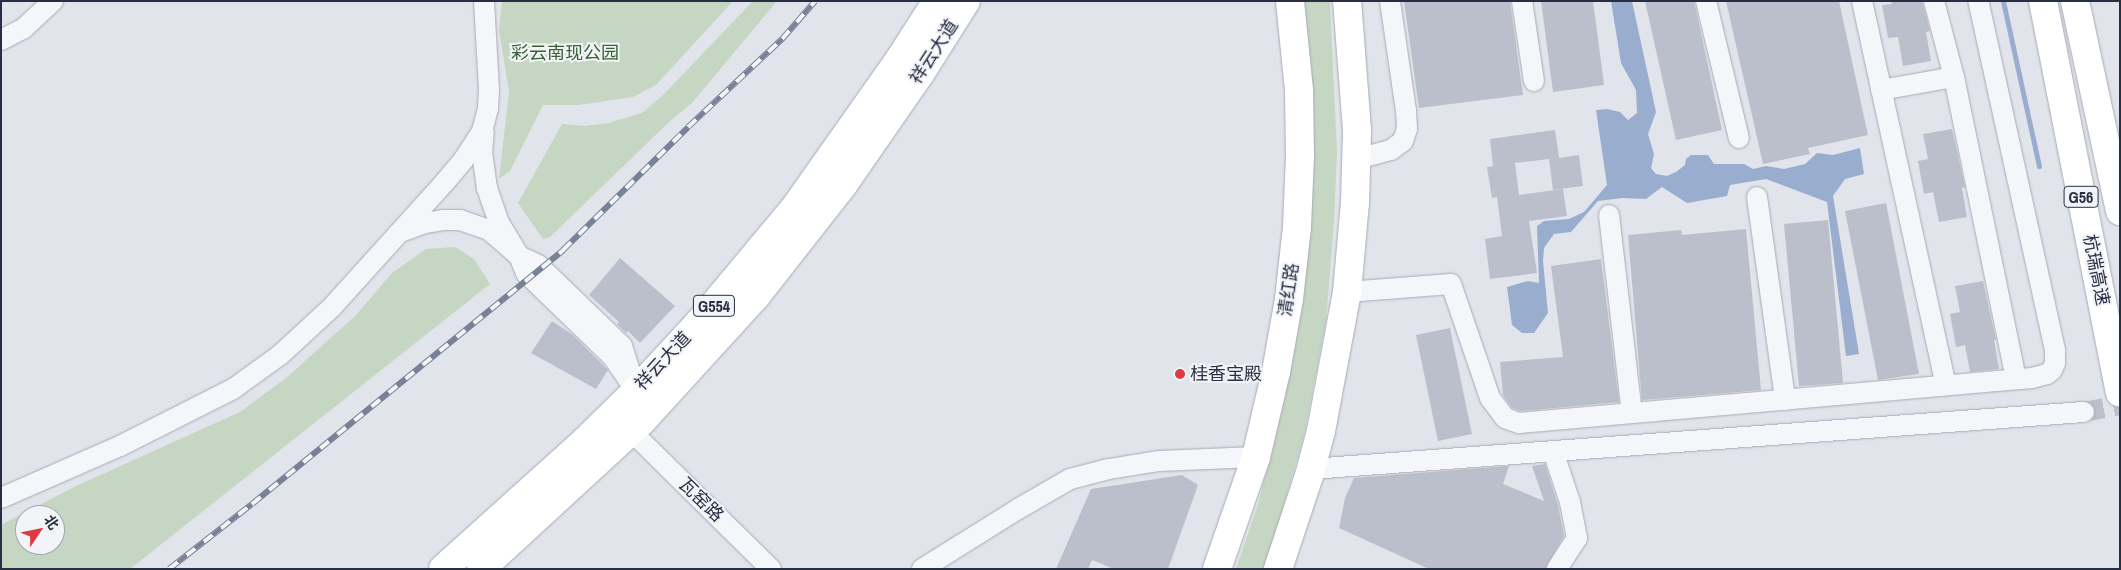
<!DOCTYPE html>
<html>
<head>
<meta charset="utf-8">
<style>
	body { margin:0 }
	#map { position:relative; width:2121px; height:570px; overflow:hidden; background:#e2e4eb; font-family:"Archivo Narrow","Noto Sans SC",sans-serif }
	div>[style] { position:absolute }
	[style*='--x'] { left:calc(var(--x)*1px); top:calc(var(--y)*1px); width:calc(var(--w)*1px); rotate:calc(var(--a)*1deg) }
	.green>* { inset:0; background:#c5d6c2 }
	.water>* { inset:0; background:#99adcf }
	.stream>* { height:5px; margin:-2.5px; padding:0 2.5px; transform-origin:2.5px; border-radius:2.5px; background:#99adcf }
	.building>* { inset:0; background:#bbbfcc }
	.street-tunnel>* { height:20px; margin-top:-10px; transform-origin:0; background:repeating-linear-gradient(90deg,#bdc0ca 0 20px,transparent 0 30px) }
	.roads { filter:drop-shadow(0 0 1px #a6aab6) drop-shadow(0 0 1px #a6aab6) }
	.street>* { height:20px; margin:-10px; padding:0 10px; transform-origin:10px; border-radius:10px; background:#f5f6f9 }
	.secondary>* { height:28px; margin:-14px; padding:0 14px; transform-origin:14px; border-radius:14px; background:#fff }
	.highway>* { height:28px; margin:-14px; padding:0 14px; transform-origin:14px; border-radius:14px; background:#fff }
	.rail>* { height:5.5px; margin-top:-2.75px; transform-origin:0; background:repeating-linear-gradient(90deg,#f2f4f8 0 11px,#798197 0 22px); box-sizing:border-box; border-block:1px solid #798197 }
	.dots>* { width:14px; height:14px; translate:-50% -50%; box-sizing:border-box; border:2px solid #f2f4f8; border-radius:50% }
	span { translate:-50% -50%; white-space:nowrap; text-align:center; line-height:1.15; -webkit-text-stroke:4px #f2f4f8; paint-order:stroke }
	.shield-label span { padding:1px 4px; background:#f2f4f8; border:1px solid; border-radius:4px; -webkit-text-stroke-width:0 }
	.shield-label { font-size:16px; color:#282f45; font-weight:700 }
	.street-label { font-size:18px; color:#282f45 }
	.park-label { font-size:18px; color:#376234 }
	.poi-label { font-size:18px; color:#282f45 }
	.left { translate:0 -50%; text-align:left }
	.frame { position:absolute; inset:0; border:2px solid #282f45; pointer-events:none }
	.north { position:absolute; left:15px; top:505px; width:50px; height:50px; box-sizing:border-box; background:#f2f4f8; border:1px solid #a1a5b0; border-radius:50%; rotate:56deg; font-size:14px; font-weight:700; line-height:20px; text-align:center; color:#282f45 }
	.north::after { content:''; display:block; margin:auto; width:18px; height:22px; background:#db3c41; clip-path:polygon(50% 0,100% 100%,50% 72%,0 100%) }
</style>
</head>
<body>
<div id="map">
	<div class="green">
		<i style="clip-path:polygon(502px 1px,733px 1px,656px 85px,633px 97px,578px 105px,543px 105px,510px 171px,499px 179px,509px 92px,499px 30px)"></i>
		<i style="clip-path:polygon(753px 1px,777px 1px,692px 103px,669px 122px,550px 237px,543px 239px,518px 203px,562px 124px,585px 126px,608px 123px,642px 113px,663px 95px)"></i>
		<i style="clip-path:polygon(1304px 1px,1330px 1px,1337px 152px,1334px 222px,1326px 321px,1304px 435px,1272px 547px,1264px 569px,1236px 569px,1258px 504px,1283px 406px,1297px 330px,1310px 106px)"></i>
		<i style="clip-path:polygon(evenodd,455px 247px,474px 259px,490px 284px,130px 569px,1px 569px,1px 525px,76px 486px,240px 412px,286px 378px,356px 315px,392px 273px,426px 249px,455px 247px,25px 515px,55px 515px,55px 545px,25px 545px,25px 515px)"></i>
	</div>
	<div class="water">
		<i style="clip-path:polygon(1611px 1px,1632px 1px,1656px 112px,1648px 134px,1654px 154px,1651px 168px,1656px 174px,1667px 176px,1676px 172px,1685px 165px,1686px 159px,1691px 155px,1708px 155px,1714px 164px,1744px 164px,1753px 169px,1766px 166px,1784px 169px,1805px 164px,1817px 153px,1833px 155px,1860px 148px,1864px 174px,1845px 179px,1833px 196px,1859px 354px,1846px 356px,1827px 202px,1766px 179px,1730px 185px,1727px 196px,1687px 203px,1662px 187px,1646px 199px,1622px 198px,1598px 201px,1571px 232px,1554px 234px,1544px 248px,1543px 261px,1548px 313px,1534px 333px,1522px 333px,1512px 325px,1507px 287px,1528px 281px,1539px 283px,1537px 226px,1544px 221px,1569px 219px,1584px 212px,1607px 185px,1596px 110px,1607px 109px,1620px 112px,1628px 120px,1637px 113px,1636px 90px,1621px 63px)"></i>
	</div>
	<div class="stream">
		<i style="--x:2003;--y:1;--w:169;--a:77.7"></i>
	</div>
	<div class="building">
		<i style="clip-path:polygon(1404px 1px,1510px 1px,1523px 95px,1419px 108px)"></i>
		<i style="clip-path:polygon(1541px 1px,1593px 1px,1604px 85px,1553px 92px)"></i>
		<i style="clip-path:polygon(1645px 1px,1694px 1px,1722px 130px,1676px 140px)"></i>
		<i style="clip-path:polygon(1726px 1px,1839px 1px,1868px 135px,1808px 148px,1810px 154px,1763px 164px)"></i>
		<i style="clip-path:polygon(1891px 1px,1922px 1px,1930px 31px,1926px 32px,1931px 61px,1903px 66px,1898px 37px,1888px 38px,1882px 5px,1892px 4px)"></i>
		<i style="clip-path:polygon(1952px 129px,1965px 187px,1962px 188px,1967px 217px,1939px 222px,1933px 192px,1924px 194px,1918px 161px,1928px 159px,1923px 134px)"></i>
		<i style="clip-path:polygon(1555px 130px,1559px 158px,1579px 155px,1583px 186px,1553px 190px,1549px 159px,1515px 163px,1519px 195px,1563px 189px,1567px 216px,1529px 221px,1537px 273px,1490px 279px,1485px 239px,1502px 236px,1497px 197px,1492px 198px,1487px 167px,1493px 166px,1490px 139px)"></i>
		<i style="clip-path:polygon(1886px 203px,1919px 374px,1878px 380px,1845px 211px)"></i>
		<i style="clip-path:polygon(1828px 220px,1843px 383px,1799px 386px,1784px 224px)"></i>
		<i style="clip-path:polygon(1746px 229px,1761px 390px,1642px 400px,1628px 235px,1681px 230px,1682px 235px)"></i>
		<i style="clip-path:polygon(620px 258px,675px 306px,640px 343px,628px 331px,626px 333px,617px 324px,619px 322px,589px 295px)"></i>
		<i style="clip-path:polygon(1601px 259px,1619px 402px,1521px 411px,1512px 408px,1503px 395px,1500px 362px,1563px 357px,1551px 266px)"></i>
		<i style="clip-path:polygon(1983px 281px,1996px 340px,1994px 340px,1999px 369px,1970px 372px,1965px 345px,1956px 347px,1950px 314px,1960px 312px,1955px 286px)"></i>
		<i style="clip-path:polygon(552px 321px,573px 335px,608px 370px,596px 389px,531px 353px)"></i>
		<i style="clip-path:polygon(1450px 328px,1472px 434px,1438px 441px,1416px 335px)"></i>
		<i style="clip-path:polygon(1545px 464px,1558px 505px,1564px 536px,1545px 569px,1429px 569px,1339px 528px,1345px 498px,1354px 478px,1509px 466px,1503px 484px,1544px 501px,1532px 466px)"></i>
		<i style="clip-path:polygon(1182px 475px,1198px 485px,1168px 569px,1114px 569px,1092px 560px,1088px 569px,1056px 569px,1091px 489px)"></i>
	</div>
	<div class="street-tunnel">
		<i style="--x:2084;--y:412;--w:37;--a:-11"></i>
	</div>
	<div class="roads">
		<div class="street">
			<i style="--x:1522;--y:1;--w:81;--a:81.5"></i>
			<i style="--x:1706;--y:1;--w:141;--a:76.5"></i>
			<i style="--x:1862;--y:1;--w:393;--a:77.7"></i>
			<i style="--x:1934;--y:1;--w:79;--a:75.3"></i>
			<i style="--x:1954;--y:77;--w:307;--a:78.4"></i>
			<i style="--x:1;--y:40;--w:25;--a:-27"></i>
			<i style="--x:23;--y:29;--w:41;--a:-43"></i>
			<i style="--x:1881;--y:90;--w:74;--a:-10.1"></i>
			<i style="--x:1357;--y:159;--w:35;--a:-15"></i>
			<i style="--x:1391;--y:150;--w:15;--a:-37"></i>
			<i style="--x:1403;--y:141;--w:13;--a:-72"></i>
			<i style="--x:1407;--y:129;--w:18;--a:-93"></i>
			<i style="--x:1406;--y:111;--w:111;--a:-98.3"></i>
			<i style="--x:1757;--y:197;--w:205;--a:82.1"></i>
			<i style="--x:1609;--y:215;--w:199;--a:83.4"></i>
			<i style="--x:403;--y:231;--w:23;--a:-20"></i>
			<i style="--x:425;--y:223;--w:18;--a:-9"></i>
			<i style="--x:443;--y:220;--w:17;--a:0"></i>
			<i style="--x:460;--y:220;--w:31;--a:19"></i>
			<i style="--x:489;--y:230;--w:40;--a:41"></i>
			<i style="--x:519;--y:256;--w:21;--a:25"></i>
			<i style="--x:538;--y:265;--w:117;--a:44"></i>
			<i style="--x:622;--y:346;--w:47;--a:72.7"></i>
			<i style="--x:636;--y:391;--w:41;--a:-124.1"></i>
			<i style="--x:613;--y:357;--w:121;--a:-136"></i>
			<i style="--x:526;--y:273;--w:18;--a:-112"></i>
			<i style="--x:519;--y:256;--w:39;--a:-121"></i>
			<i style="--x:499;--y:223;--w:37;--a:-109"></i>
			<i style="--x:487;--y:188;--w:35;--a:-98"></i>
			<i style="--x:482;--y:153;--w:21;--a:-85"></i>
			<i style="--x:1347;--y:292;--w:104;--a:-4.4"></i>
			<i style="--x:1451;--y:284;--w:120;--a:71.1"></i>
			<i style="--x:1490;--y:398;--w:25;--a:53"></i>
			<i style="--x:1505;--y:418;--w:15;--a:20"></i>
			<i style="--x:1519;--y:423;--w:515;--a:-5.01"></i>
			<i style="--x:2032;--y:378;--w:16;--a:-15"></i>
			<i style="--x:2047;--y:374;--w:6;--a:-39"></i>
			<i style="--x:2052;--y:370;--w:8;--a:-67"></i>
			<i style="--x:2055;--y:363;--w:13;--a:-90"></i>
			<i style="--x:2055;--y:350;--w:357;--a:-102.4"></i>
			<i style="--x:631;--y:431;--w:197;--a:44.6"></i>
			<i style="--x:1553;--y:451;--w:54;--a:71.6"></i>
			<i style="--x:1570;--y:502;--w:37;--a:79"></i>
			<i style="--x:1577;--y:538;--w:37;--a:123"></i>
			<i style="--x:1311;--y:469;--w:775;--a:-4.22"></i>
			<i style="--x:1;--y:498;--w:130;--a:-23.6"></i>
			<i style="--x:120;--y:446;--w:127;--a:-26.8"></i>
			<i style="--x:233;--y:389;--w:58;--a:-35.9"></i>
			<i style="--x:280;--y:355;--w:71;--a:-42.7"></i>
			<i style="--x:332;--y:307;--w:169;--a:-47.9"></i>
			<i style="--x:445;--y:182;--w:30;--a:-50"></i>
			<i style="--x:464;--y:159;--w:33;--a:-57"></i>
			<i style="--x:482;--y:131;--w:24;--a:-75"></i>
			<i style="--x:488;--y:108;--w:18;--a:-87"></i>
			<i style="--x:489;--y:90;--w:89;--a:-93.2"></i>
			<i style="--x:922;--y:569;--w:113;--a:-32"></i>
			<i style="--x:1018;--y:509;--w:60;--a:-30"></i>
			<i style="--x:1070;--y:479;--w:40;--a:-14.4"></i>
			<i style="--x:1109;--y:469;--w:51;--a:-9.1"></i>
			<i style="--x:1159;--y:461;--w:97;--a:-2.4"></i>
		</div>
		<div class="secondary">
			<i style="--x:1217;--y:569;--w:119;--a:-70.8"></i>
			<i style="--x:1256;--y:457;--w:87;--a:-76.8"></i>
			<i style="--x:1276;--y:372;--w:74;--a:-79.9"></i>
			<i style="--x:1289;--y:299;--w:72;--a:-83.7"></i>
			<i style="--x:1297;--y:227;--w:71;--a:-87.6"></i>
			<i style="--x:1300;--y:156;--w:66;--a:-90.9"></i>
			<i style="--x:1299;--y:90;--w:89;--a:-95.8"></i>
			<i style="--x:1278;--y:569;--w:98;--a:-71.6"></i>
			<i style="--x:1309;--y:476;--w:47;--a:-75.1"></i>
			<i style="--x:1321;--y:431;--w:141;--a:-79.4"></i>
			<i style="--x:1347;--y:292;--w:89;--a:-84.9"></i>
			<i style="--x:1355;--y:203;--w:73;--a:-88.4"></i>
			<i style="--x:1357;--y:130;--w:129;--a:-94.4"></i>
		</div>
		<div class="highway">
			<i style="--x:2043;--y:1;--w:399;--a:78.9"></i>
			<i style="--x:2075;--y:1;--w:215;--a:77.9"></i>
			<i style="--x:443;--y:569;--w:191;--a:-42"></i>
			<i style="--x:585;--y:441;--w:71;--a:-44.4"></i>
			<i style="--x:636;--y:391;--w:90;--a:-47.3"></i>
			<i style="--x:697;--y:325;--w:155;--a:-50.2"></i>
			<i style="--x:796;--y:206;--w:179;--a:-54.8"></i>
			<i style="--x:899;--y:60;--w:70;--a:-57.2"></i>
			<i style="--x:481;--y:569;--w:219;--a:-42.6"></i>
			<i style="--x:642;--y:421;--w:169;--a:-47.6"></i>
			<i style="--x:756;--y:296;--w:141;--a:-51.9"></i>
			<i style="--x:843;--y:185;--w:135;--a:-55.3"></i>
			<i style="--x:920;--y:74;--w:86;--a:-57.8"></i>
		</div>
	</div>
	<div class="rail">
		<i style="--x:169;--y:569;--w:105;--a:-38.1"></i>
		<i style="--x:252;--y:504;--w:402;--a:-39.2"></i>
		<i style="--x:563;--y:250;--w:175;--a:-44.5"></i>
		<i style="--x:688;--y:127;--w:129;--a:-43.1"></i>
		<i style="--x:782;--y:39;--w:50;--a:-49"></i>
	</div>
	<div class="dots">
		<i style="left:1180px;top:374px;background:#db3c41"></i>
	</div>
	<div class="shield-label">
		<span style="left:2081px;top:197px">G56</span>
		<span style="left:714px;top:306px">G554</span>
	</div>
	<div class="street-label">
		<span style="left:934px;top:52px;rotate:-57deg">祥云大道</span>
		<span style="left:2096px;top:270px;rotate:79deg">杭瑞高速</span>
		<span style="left:1289px;top:290px;rotate:-82deg">清红路</span>
		<span style="left:663px;top:361px;rotate:-47deg">祥云大道</span>
		<span style="left:701px;top:500px;rotate:44deg">瓦窑路</span>
	</div>
	<div class="park-label">
		<span style="left:565px;top:53px">彩云南现公园</span>
	</div>
	<div class="poi-label">
		<span class="left" style="left:1190px;top:374px">桂香宝殿</span>
	</div>
	<div class="frame"></div>
	<div class="north">北</div>
</div>
</body>
</html>
